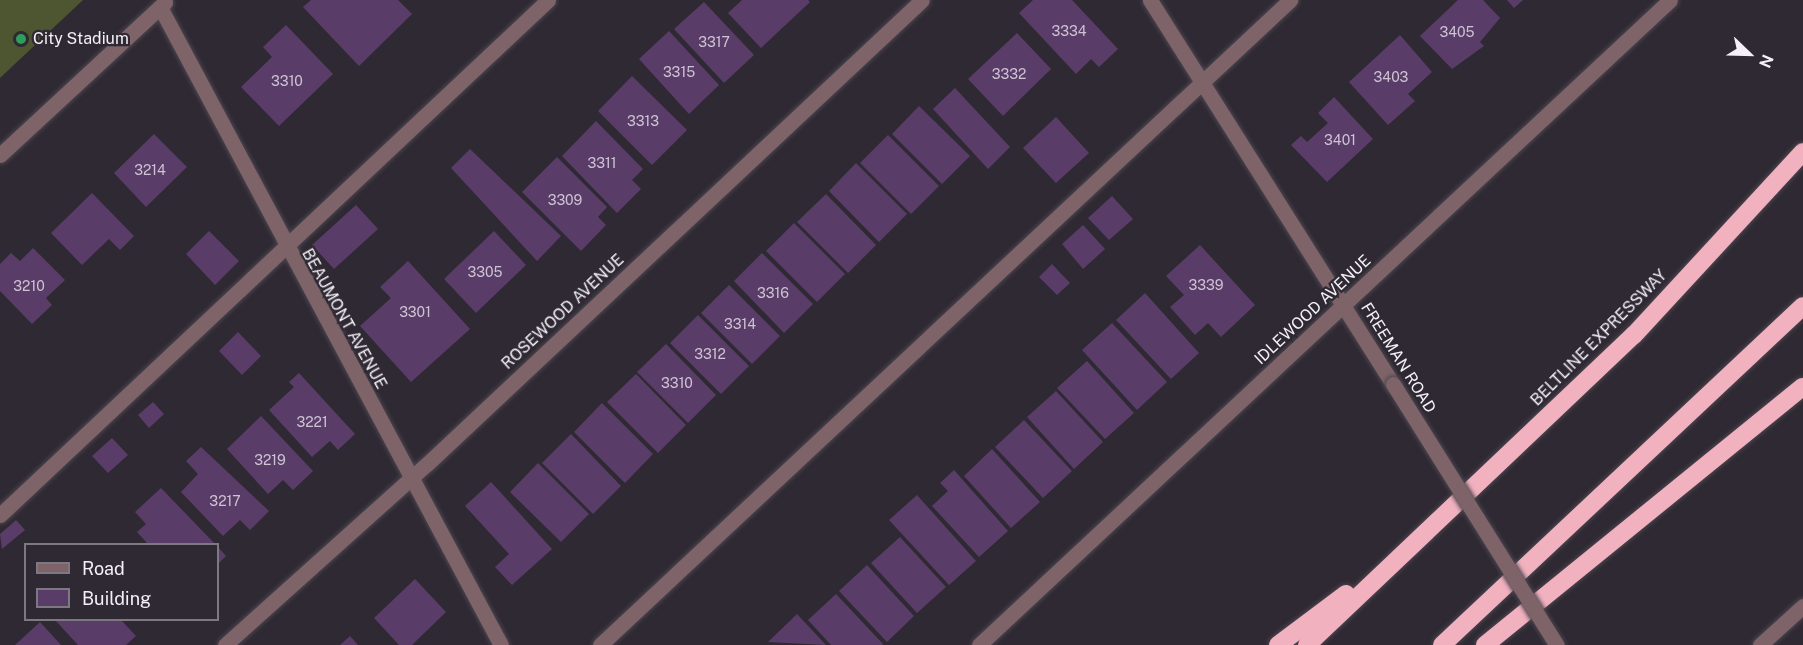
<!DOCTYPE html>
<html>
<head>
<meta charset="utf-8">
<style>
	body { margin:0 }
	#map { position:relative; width:1803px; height:645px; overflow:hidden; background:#2f2933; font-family:"Public Sans",sans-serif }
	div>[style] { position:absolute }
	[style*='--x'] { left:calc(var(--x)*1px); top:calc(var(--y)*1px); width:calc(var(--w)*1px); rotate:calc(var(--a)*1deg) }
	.green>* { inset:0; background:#4d5531 }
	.building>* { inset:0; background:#593d68 }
	.roads { filter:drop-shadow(0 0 2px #4b454e) drop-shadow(0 0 2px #4b454e) }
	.service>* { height:15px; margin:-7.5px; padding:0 7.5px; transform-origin:7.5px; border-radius:7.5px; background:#7e6469 }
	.minor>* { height:15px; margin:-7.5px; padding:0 7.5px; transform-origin:7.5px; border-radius:7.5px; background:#7e6469 }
	.motorway>* { height:18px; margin:-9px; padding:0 9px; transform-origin:9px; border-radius:9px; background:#f2b1bf }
	.bridges { filter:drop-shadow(0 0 2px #4b454e) drop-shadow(0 0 2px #4b454e) }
	.minor-bridge>* { height:15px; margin:-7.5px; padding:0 7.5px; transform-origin:7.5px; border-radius:7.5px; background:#7e6469 }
	.dots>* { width:16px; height:16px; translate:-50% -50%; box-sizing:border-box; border:3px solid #2f2933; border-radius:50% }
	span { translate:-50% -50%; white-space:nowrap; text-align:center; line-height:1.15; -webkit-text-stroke:4.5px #2f2933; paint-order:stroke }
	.number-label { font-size:14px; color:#cdc3d3 }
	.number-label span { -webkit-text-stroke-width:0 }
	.poi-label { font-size:16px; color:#f4f0f7 }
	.left { translate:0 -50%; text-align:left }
	.street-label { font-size:16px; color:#f4f0f7 }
	.legend { position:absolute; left:24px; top:543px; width:195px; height:78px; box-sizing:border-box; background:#2f2933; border:2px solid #7e7981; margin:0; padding:8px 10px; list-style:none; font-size:18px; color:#f4f0f7 }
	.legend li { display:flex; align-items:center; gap:12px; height:30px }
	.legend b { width:30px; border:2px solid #7e7981 }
	.north { position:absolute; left:1719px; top:24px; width:60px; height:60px; -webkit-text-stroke:4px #2f2933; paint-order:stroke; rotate:113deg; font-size:16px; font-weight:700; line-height:24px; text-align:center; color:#f4f0f7 }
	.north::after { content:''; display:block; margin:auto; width:21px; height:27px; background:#f4f0f7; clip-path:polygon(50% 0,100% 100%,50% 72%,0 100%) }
</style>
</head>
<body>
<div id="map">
	<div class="green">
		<i style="clip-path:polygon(0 0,83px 0,0 78px)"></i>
	</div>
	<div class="building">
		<i style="clip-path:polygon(311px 0,398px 0,412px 14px,359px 66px,303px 7px)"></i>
		<i style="clip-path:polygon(742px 0,808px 0,810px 2px,761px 48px,728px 13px)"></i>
		<i style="clip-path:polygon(1033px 0,1072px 0,1118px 49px,1099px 67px,1091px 59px,1076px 74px,1019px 13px)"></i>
		<i style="clip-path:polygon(1458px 0,1483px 0,1500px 18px,1480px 42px,1484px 46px,1452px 69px,1420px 36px)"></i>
		<i style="clip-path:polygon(1507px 0,1523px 0,1514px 8px)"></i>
		<i style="clip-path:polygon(704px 2px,754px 55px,724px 83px,674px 29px)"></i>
		<i style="clip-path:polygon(286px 25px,333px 74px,279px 126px,241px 87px,272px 57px,263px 47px)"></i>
		<i style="clip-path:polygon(669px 31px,719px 85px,689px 114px,639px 59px)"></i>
		<i style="clip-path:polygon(1017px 33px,1051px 69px,1003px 116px,968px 79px)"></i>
		<i style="clip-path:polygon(1400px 35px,1432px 72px,1408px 94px,1415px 101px,1388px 125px,1349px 82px)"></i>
		<i style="clip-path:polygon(632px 76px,687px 130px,652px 165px,598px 111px)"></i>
		<i style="clip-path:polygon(955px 88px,1010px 147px,988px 169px,933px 109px)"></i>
		<i style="clip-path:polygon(1334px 97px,1373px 139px,1327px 182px,1291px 145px,1301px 136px,1307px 142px,1328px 123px,1318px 113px)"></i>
		<i style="clip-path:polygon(919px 106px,970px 156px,942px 184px,892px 134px)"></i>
		<i style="clip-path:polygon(1056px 117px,1089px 153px,1056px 183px,1023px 148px)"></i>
		<i style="clip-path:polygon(596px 121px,643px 169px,632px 180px,641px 189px,617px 213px,562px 156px)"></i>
		<i style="clip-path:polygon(154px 134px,187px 167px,146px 207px,114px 173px)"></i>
		<i style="clip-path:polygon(888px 135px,939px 186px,911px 214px,860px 163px)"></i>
		<i style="clip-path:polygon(470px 149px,561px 236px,537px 261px,451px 168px)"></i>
		<i style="clip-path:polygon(557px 157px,607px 207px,598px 217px,606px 225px,581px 251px,522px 192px)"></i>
		<i style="clip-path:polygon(856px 163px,907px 214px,879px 242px,829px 191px)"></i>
		<i style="clip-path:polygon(92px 193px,134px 236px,120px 250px,109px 239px,82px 265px,51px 233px)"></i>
		<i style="clip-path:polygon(826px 194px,876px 245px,848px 273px,797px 222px)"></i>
		<i style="clip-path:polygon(1112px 196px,1133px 219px,1109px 240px,1088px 218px)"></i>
		<i style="clip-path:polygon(356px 205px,378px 229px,334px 269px,312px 245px)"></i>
		<i style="clip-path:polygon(794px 223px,845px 274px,817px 302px,766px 251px)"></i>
		<i style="clip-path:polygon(1083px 225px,1105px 249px,1083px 269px,1062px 244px)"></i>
		<i style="clip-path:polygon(209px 231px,239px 261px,215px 285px,186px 254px)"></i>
		<i style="clip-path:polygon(494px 231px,526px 265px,476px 313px,444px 279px)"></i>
		<i style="clip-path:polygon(1200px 245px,1255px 305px,1221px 337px,1208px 323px,1195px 335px,1170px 307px,1184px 295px,1166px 276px)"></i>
		<i style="clip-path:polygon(33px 248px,65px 280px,46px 298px,52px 305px,32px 324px,0 291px,0 264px,11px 253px,20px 261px)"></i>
		<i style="clip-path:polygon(762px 253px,813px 304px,784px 333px,734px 281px)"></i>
		<i style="clip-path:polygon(408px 261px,470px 329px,411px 382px,360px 326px,391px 298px,380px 287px)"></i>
		<i style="clip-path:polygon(1052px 264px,1070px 283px,1057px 295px,1039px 277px)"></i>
		<i style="clip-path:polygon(729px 285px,780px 336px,752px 364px,701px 313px)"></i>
		<i style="clip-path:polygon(1145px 293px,1199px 353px,1171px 379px,1116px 320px)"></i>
		<i style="clip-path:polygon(698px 315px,749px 366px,721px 394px,670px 343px)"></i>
		<i style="clip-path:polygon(1112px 323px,1167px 382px,1137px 410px,1082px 350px)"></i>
		<i style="clip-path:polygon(238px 332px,261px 356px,242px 375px,219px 351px)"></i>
		<i style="clip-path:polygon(666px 344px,716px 395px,688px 423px,637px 372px)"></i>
		<i style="clip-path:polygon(1087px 361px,1134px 413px,1105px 439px,1057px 388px)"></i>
		<i style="clip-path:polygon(299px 373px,355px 434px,338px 450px,330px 441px,312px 457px,269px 410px,294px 387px,289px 382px)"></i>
		<i style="clip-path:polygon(636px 374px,686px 425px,658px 453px,607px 402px)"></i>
		<i style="clip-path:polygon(1056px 391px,1103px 442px,1074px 469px,1027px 417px)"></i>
		<i style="clip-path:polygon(153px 402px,164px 414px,149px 428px,138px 415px)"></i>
		<i style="clip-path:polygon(602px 403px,653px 454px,625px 483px,574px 432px)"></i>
		<i style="clip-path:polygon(261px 416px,313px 471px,293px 490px,283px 480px,268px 494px,227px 449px)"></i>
		<i style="clip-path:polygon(1024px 420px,1072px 471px,1043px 498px,995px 447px)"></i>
		<i style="clip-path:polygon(571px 434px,621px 486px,593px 514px,542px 463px)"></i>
		<i style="clip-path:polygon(112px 438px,128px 455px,108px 473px,92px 456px)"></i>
		<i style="clip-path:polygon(201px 447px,269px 511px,250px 530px,240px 520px,223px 536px,181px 492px,198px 474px,186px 461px)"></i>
		<i style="clip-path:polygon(992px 449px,1040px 502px,1011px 528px,964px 476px)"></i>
		<i style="clip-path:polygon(538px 463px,589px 514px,561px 542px,510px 492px)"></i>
		<i style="clip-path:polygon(954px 470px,1008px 531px,979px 557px,932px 506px,948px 491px,940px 483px)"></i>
		<i style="clip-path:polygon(491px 482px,552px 549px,512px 585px,495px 567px,509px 554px,465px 506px)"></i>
		<i style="clip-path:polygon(161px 488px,215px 544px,148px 544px,137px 532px,146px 524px,135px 512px)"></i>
		<i style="clip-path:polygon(917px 495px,976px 561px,949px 585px,889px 520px)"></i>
		<i style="clip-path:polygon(16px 520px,25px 530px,2px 549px,0 534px)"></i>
		<i style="clip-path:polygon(900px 537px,946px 587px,917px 613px,871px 563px)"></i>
		<i style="clip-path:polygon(218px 547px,226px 556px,218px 564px)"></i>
		<i style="clip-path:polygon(867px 565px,914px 616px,887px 642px,839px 591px)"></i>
		<i style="clip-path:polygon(415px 579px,446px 612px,412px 645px,399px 645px,374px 618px)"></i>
		<i style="clip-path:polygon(836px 594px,883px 644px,882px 645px,831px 645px,808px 620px)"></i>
		<i style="clip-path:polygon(797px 614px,826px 645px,768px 642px)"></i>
		<i style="clip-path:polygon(55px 620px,121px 620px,136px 636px,126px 645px,78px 645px)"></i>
		<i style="clip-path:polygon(40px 622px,61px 645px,15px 645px)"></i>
		<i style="clip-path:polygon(350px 636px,358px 645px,340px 645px)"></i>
	</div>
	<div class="roads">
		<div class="service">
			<i style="--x:0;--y:515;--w:752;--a:-43.22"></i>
			<i style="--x:600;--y:645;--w:945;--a:-43.07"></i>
		</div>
		<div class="minor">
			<i style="--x:1150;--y:0;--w:454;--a:57.7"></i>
			<i style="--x:160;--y:7;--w:723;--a:61.88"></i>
			<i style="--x:0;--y:155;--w:225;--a:-42.8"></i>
			<i style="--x:225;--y:645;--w:271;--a:-41.9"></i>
			<i style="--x:427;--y:464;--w:678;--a:-43.15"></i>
			<i style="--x:979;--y:645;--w:945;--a:-43.03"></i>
			<i style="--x:1760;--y:645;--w:58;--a:-42.2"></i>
		</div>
		<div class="motorway">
			<i style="--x:1278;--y:645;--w:85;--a:-36.9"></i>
			<i style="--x:1307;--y:645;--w:451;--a:-43.5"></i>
			<i style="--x:1634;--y:335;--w:249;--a:-47.3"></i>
			<i style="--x:1442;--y:645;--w:495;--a:-43.2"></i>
			<i style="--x:1485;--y:645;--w:409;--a:-39.1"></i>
		</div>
	</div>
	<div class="bridges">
		<div class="minor-bridge">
			<i style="--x:1393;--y:384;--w:308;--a:57.9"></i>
		</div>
	</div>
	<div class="dots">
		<i style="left:21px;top:39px;background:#2e9e5b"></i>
	</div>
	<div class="number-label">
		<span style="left:1069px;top:31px">3334</span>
		<span style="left:1457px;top:32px">3405</span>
		<span style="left:714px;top:42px">3317</span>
		<span style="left:679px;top:72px">3315</span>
		<span style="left:1009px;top:74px">3332</span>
		<span style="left:1391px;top:77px">3403</span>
		<span style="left:287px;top:81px">3310</span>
		<span style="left:643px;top:121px">3313</span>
		<span style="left:1340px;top:140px">3401</span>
		<span style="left:602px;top:163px">3311</span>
		<span style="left:150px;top:170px">3214</span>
		<span style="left:565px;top:200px">3309</span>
		<span style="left:485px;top:272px">3305</span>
		<span style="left:1206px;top:285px">3339</span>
		<span style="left:29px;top:286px">3210</span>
		<span style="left:773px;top:293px">3316</span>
		<span style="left:415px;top:312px">3301</span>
		<span style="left:740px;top:324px">3314</span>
		<span style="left:710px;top:354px">3312</span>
		<span style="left:677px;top:383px">3310</span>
		<span style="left:312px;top:422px">3221</span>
		<span style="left:270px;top:460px">3219</span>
		<span style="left:225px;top:501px">3217</span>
	</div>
	<div class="poi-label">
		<span class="left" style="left:33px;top:39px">City Stadium</span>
	</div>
	<div class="street-label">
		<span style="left:1313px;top:310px;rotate:-43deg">IDLEWOOD AVENUE</span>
		<span style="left:563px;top:312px;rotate:-43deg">ROSEWOOD AVENUE</span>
		<span style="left:344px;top:319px;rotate:61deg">BEAUMONT AVENUE</span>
		<span style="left:1599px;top:338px;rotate:-45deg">BELTLINE EXPRESSWAY</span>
		<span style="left:1398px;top:358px;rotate:58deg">FREEMAN ROAD</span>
	</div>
	<ul class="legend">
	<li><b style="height:8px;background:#7e6469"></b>Road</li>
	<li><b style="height:16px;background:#593d68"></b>Building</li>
	</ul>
	<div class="north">N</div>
</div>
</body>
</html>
